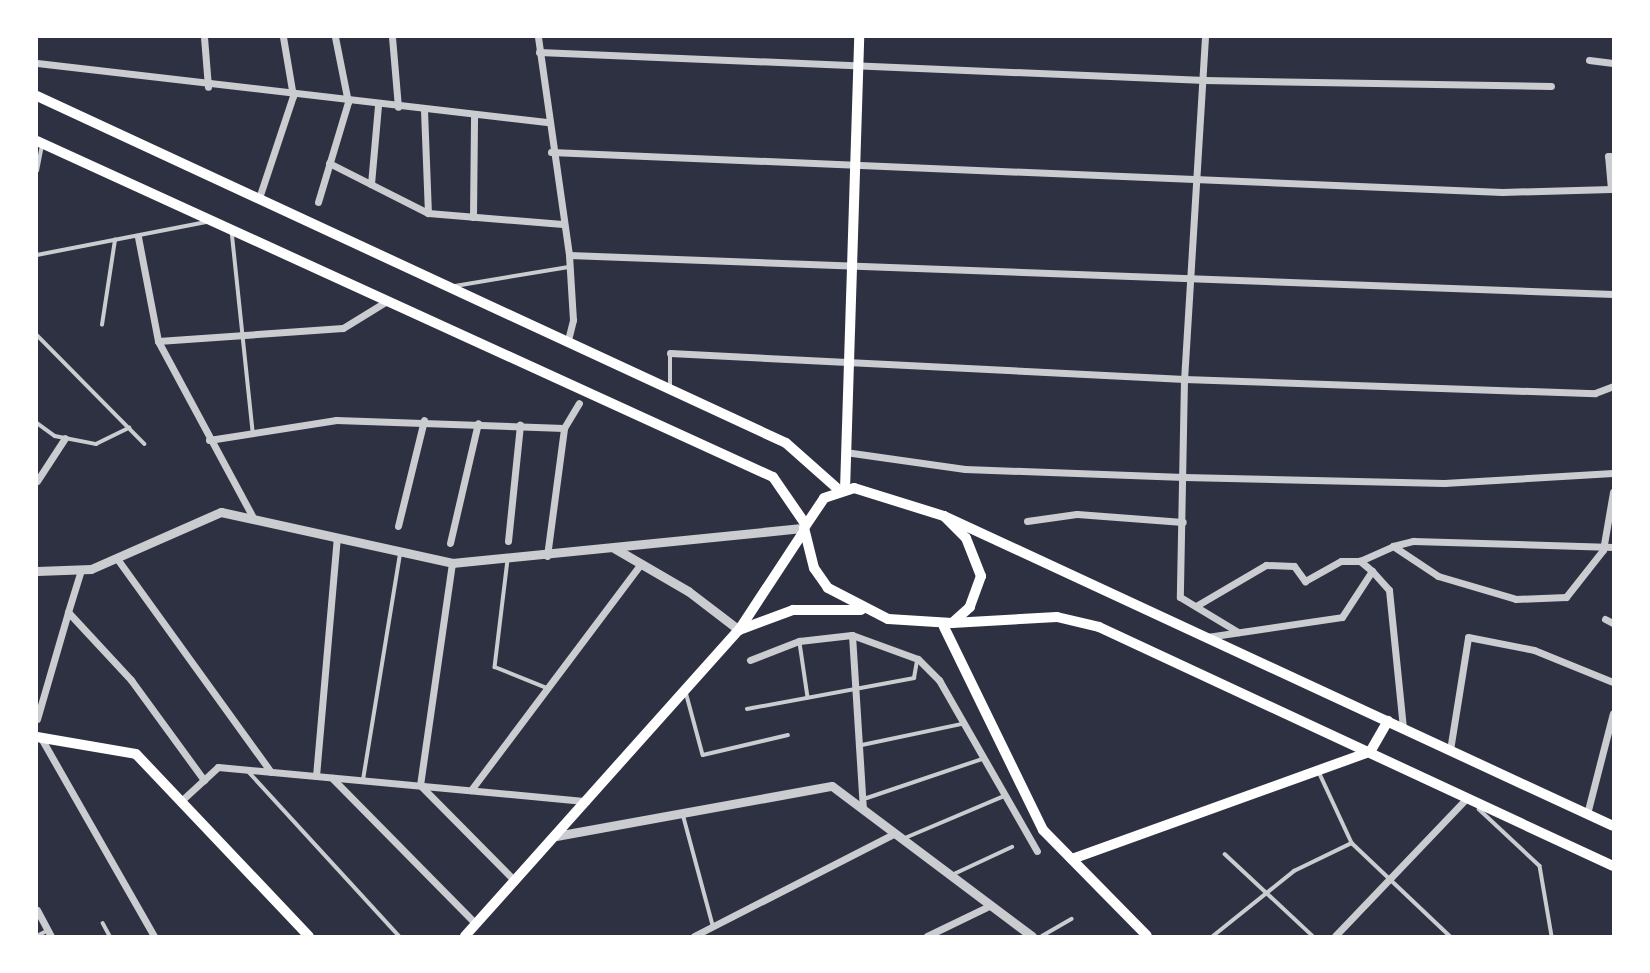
<!DOCTYPE html>
<html>
<head>
<meta charset="utf-8">
<style>
	body { margin:0 }
	#map { position:relative; width:1650px; height:973px; overflow:hidden; background:#2d3142; font-family:"Open Sans",sans-serif }
	div>[style] { position:absolute }
	[style*='--x'] { left:calc(var(--x)*1px); top:calc(var(--y)*1px); width:calc(var(--w)*1px); rotate:calc(var(--a)*1deg) }
	.service>* { height:3.5px; margin:-1.75px; padding:0 1.75px; transform-origin:1.75px; border-radius:1.75px; background:#caccd0 }
	.minor>* { height:7px; margin:-3.5px; padding:0 3.5px; transform-origin:3.5px; border-radius:3.5px; background:#caccd0 }
	.tertiary>* { height:9px; margin:-4.5px; padding:0 4.5px; transform-origin:4.5px; border-radius:4.5px; background:#caccd0 }
	.secondary>* { height:10px; margin:-5px; padding:0 5px; transform-origin:5px; border-radius:5px; background:#fff }
	.primary>* { height:10px; margin:-5px; padding:0 5px; transform-origin:5px; border-radius:5px; background:#fff }
	span { translate:-50% -50%; white-space:nowrap; text-align:center; line-height:1.15; -webkit-text-stroke:5px #fff; paint-order:stroke }
	.frame { position:absolute; inset:0; border:38px solid #fff; pointer-events:none }
</style>
</head>
<body>
<div id="map">
	<div class="service">
		<i style="--x:37;--y:171;--w:26;--a:-79"></i>
		<i style="--x:232;--y:231;--w:201;--a:84"></i>
		<i style="--x:37;--y:255;--w:172;--a:-11"></i>
		<i style="--x:455;--y:286;--w:115;--a:-9.5"></i>
		<i style="--x:102;--y:325;--w:86;--a:-81.3"></i>
		<i style="--x:37;--y:335;--w:153;--a:45.3"></i>
		<i style="--x:670;--y:386;--w:33;--a:-90"></i>
		<i style="--x:37;--y:423;--w:22;--a:36"></i>
		<i style="--x:55;--y:436;--w:42;--a:11"></i>
		<i style="--x:96;--y:444;--w:37;--a:-26"></i>
		<i style="--x:508;--y:560;--w:108;--a:96.9"></i>
		<i style="--x:495;--y:667;--w:56;--a:22"></i>
		<i style="--x:800;--y:643;--w:55;--a:81.6"></i>
		<i style="--x:686;--y:692;--w:65;--a:74.9"></i>
		<i style="--x:703;--y:755;--w:87;--a:-13.2"></i>
		<i style="--x:747;--y:709;--w:170;--a:-10.5"></i>
		<i style="--x:914;--y:678;--w:17;--a:-80"></i>
		<i style="--x:862;--y:745;--w:102;--a:-11.9"></i>
		<i style="--x:248;--y:771;--w:224;--a:47.5"></i>
		<i style="--x:1320;--y:774;--w:76;--a:65.1"></i>
		<i style="--x:1352;--y:843;--w:135;--a:43.5"></i>
		<i style="--x:363;--y:780;--w:230;--a:-80.7"></i>
		<i style="--x:867;--y:798;--w:121;--a:-18.7"></i>
		<i style="--x:1479;--y:809;--w:83;--a:43.1"></i>
		<i style="--x:1540;--y:866;--w:71;--a:80.3"></i>
		<i style="--x:683;--y:814;--w:115;--a:74.9"></i>
		<i style="--x:905;--y:838;--w:105;--a:-22.9"></i>
		<i style="--x:1225;--y:854;--w:120;--a:43"></i>
		<i style="--x:954;--y:874;--w:64;--a:-25"></i>
		<i style="--x:103;--y:923;--w:15;--a:62"></i>
		<i style="--x:37;--y:936;--w:11;--a:-27"></i>
		<i style="--x:1042;--y:936;--w:34;--a:-30"></i>
		<i style="--x:1213;--y:936;--w:104;--a:-38.7"></i>
		<i style="--x:1294;--y:871;--w:64;--a:-25.8"></i>
	</div>
	<div class="minor">
		<i style="--x:204;--y:37;--w:50;--a:85.4"></i>
		<i style="--x:392;--y:37;--w:70;--a:85.1"></i>
		<i style="--x:538;--y:37;--w:220;--a:81.9"></i>
		<i style="--x:569;--y:255;--w:65;--a:86.5"></i>
		<i style="--x:573;--y:320;--w:21;--a:104"></i>
		<i style="--x:1205;--y:37;--w:343;--a:93.5"></i>
		<i style="--x:1184;--y:379;--w:218;--a:91.1"></i>
		<i style="--x:1180;--y:597;--w:68;--a:31.1"></i>
		<i style="--x:539;--y:52;--w:666;--a:2.41"></i>
		<i style="--x:1204;--y:80;--w:347;--a:1"></i>
		<i style="--x:1589;--y:60;--w:24;--a:7"></i>
		<i style="--x:37;--y:63;--w:513;--a:6.6"></i>
		<i style="--x:424;--y:110;--w:103;--a:87.8"></i>
		<i style="--x:551;--y:152;--w:952;--a:2.41"></i>
		<i style="--x:1502;--y:192;--w:109;--a:-1.6"></i>
		<i style="--x:1611;--y:189;--w:33;--a:-95"></i>
		<i style="--x:1608;--y:156;--w:5;--a:0"></i>
		<i style="--x:329;--y:163;--w:111;--a:26.8"></i>
		<i style="--x:428;--y:213;--w:135;--a:4.7"></i>
		<i style="--x:371;--y:184;--w:79;--a:-84.9"></i>
		<i style="--x:259;--y:198;--w:108;--a:-71.6"></i>
		<i style="--x:293;--y:96;--w:60;--a:-99.6"></i>
		<i style="--x:318;--y:202;--w:104;--a:-73.3"></i>
		<i style="--x:348;--y:102;--w:66;--a:-101.3"></i>
		<i style="--x:473;--y:217;--w:102;--a:-89.4"></i>
		<i style="--x:138;--y:237;--w:106;--a:79.1"></i>
		<i style="--x:158;--y:341;--w:202;--a:61.7"></i>
		<i style="--x:569;--y:255;--w:1045;--a:2.14"></i>
		<i style="--x:158;--y:341;--w:185;--a:-4"></i>
		<i style="--x:343;--y:328;--w:52;--a:-31.5"></i>
		<i style="--x:670;--y:353;--w:515;--a:2.9"></i>
		<i style="--x:1184;--y:379;--w:411;--a:2"></i>
		<i style="--x:1595;--y:393;--w:19;--a:-21"></i>
		<i style="--x:209;--y:440;--w:129;--a:-8.9"></i>
		<i style="--x:336;--y:420;--w:228;--a:2"></i>
		<i style="--x:564;--y:428;--w:29;--a:-59"></i>
		<i style="--x:845;--y:452;--w:121;--a:8.1"></i>
		<i style="--x:965;--y:469;--w:219;--a:2.1"></i>
		<i style="--x:1184;--y:477;--w:260;--a:1.3"></i>
		<i style="--x:1444;--y:483;--w:169;--a:-3.4"></i>
		<i style="--x:37;--y:481;--w:51;--a:-56.9"></i>
		<i style="--x:1027;--y:521;--w:50;--a:-8"></i>
		<i style="--x:1077;--y:514;--w:106;--a:4.3"></i>
		<i style="--x:398;--y:526;--w:109;--a:-76.2"></i>
		<i style="--x:508;--y:541;--w:117;--a:-84.1"></i>
		<i style="--x:450;--y:543;--w:123;--a:-76.9"></i>
		<i style="--x:1393;--y:546;--w:21;--a:-14"></i>
		<i style="--x:1413;--y:541;--w:200;--a:1.7"></i>
		<i style="--x:547;--y:556;--w:129;--a:-82.4"></i>
		<i style="--x:118;--y:560;--w:261;--a:54.2"></i>
		<i style="--x:452;--y:563;--w:224;--a:98.2"></i>
		<i style="--x:420;--y:785;--w:135;--a:45.3"></i>
		<i style="--x:81;--y:570;--w:44;--a:107.2"></i>
		<i style="--x:68;--y:612;--w:93;--a:47.2"></i>
		<i style="--x:131;--y:680;--w:124;--a:53.9"></i>
		<i style="--x:1372;--y:571;--w:25;--a:48"></i>
		<i style="--x:1389;--y:590;--w:139;--a:84.2"></i>
		<i style="--x:1196;--y:606;--w:81;--a:-30.4"></i>
		<i style="--x:1266;--y:565;--w:28;--a:2"></i>
		<i style="--x:1294;--y:566;--w:19;--a:54"></i>
		<i style="--x:1305;--y:581;--w:41;--a:-29.1"></i>
		<i style="--x:1341;--y:561;--w:19;--a:0"></i>
		<i style="--x:1605;--y:619;--w:9;--a:27"></i>
		<i style="--x:852;--y:635;--w:175;--a:86.4"></i>
		<i style="--x:1207;--y:637;--w:136;--a:-8.4"></i>
		<i style="--x:1342;--y:617;--w:55;--a:-56.9"></i>
		<i style="--x:1372;--y:571;--w:16;--a:-140"></i>
		<i style="--x:1360;--y:561;--w:36;--a:-24"></i>
		<i style="--x:1393;--y:546;--w:54;--a:33.7"></i>
		<i style="--x:1438;--y:576;--w:81;--a:16.4"></i>
		<i style="--x:1516;--y:599;--w:50;--a:-2.3"></i>
		<i style="--x:1566;--y:597;--w:60;--a:-51.8"></i>
		<i style="--x:1603;--y:550;--w:59;--a:-80.2"></i>
		<i style="--x:750;--y:660;--w:53;--a:-21.2"></i>
		<i style="--x:799;--y:641;--w:53;--a:-6.5"></i>
		<i style="--x:852;--y:635;--w:70;--a:20"></i>
		<i style="--x:918;--y:659;--w:30;--a:45"></i>
		<i style="--x:939;--y:680;--w:197;--a:60.2"></i>
		<i style="--x:37;--y:719;--w:111;--a:-73.8"></i>
		<i style="--x:41;--y:738;--w:228;--a:60.3"></i>
		<i style="--x:1450;--y:750;--w:114;--a:-80.9"></i>
		<i style="--x:1468;--y:637;--w:67;--a:11.1"></i>
		<i style="--x:1534;--y:650;--w:85;--a:22.1"></i>
		<i style="--x:316;--y:776;--w:239;--a:-85"></i>
		<i style="--x:332;--y:778;--w:205;--a:45.4"></i>
		<i style="--x:471;--y:790;--w:280;--a:-53.1"></i>
		<i style="--x:181;--y:801;--w:50;--a:-42.6"></i>
		<i style="--x:218;--y:767;--w:370;--a:5.3"></i>
		<i style="--x:1587;--y:814;--w:104;--a:-75.6"></i>
		<i style="--x:37;--y:910;--w:30;--a:62"></i>
		<i style="--x:694;--y:936;--w:226;--a:-27.1"></i>
		<i style="--x:927;--y:936;--w:71;--a:-25.8"></i>
		<i style="--x:1335;--y:936;--w:191;--a:-46.3"></i>
	</div>
	<div class="tertiary">
		<i style="--x:614;--y:548;--w:86;--a:30.2"></i>
		<i style="--x:688;--y:591;--w:64;--a:37.4"></i>
		<i style="--x:37;--y:571;--w:54;--a:-2.1"></i>
		<i style="--x:91;--y:569;--w:142;--a:-23.7"></i>
		<i style="--x:221;--y:512;--w:237;--a:12.4"></i>
		<i style="--x:452;--y:563;--w:354;--a:-5.7"></i>
		<i style="--x:556;--y:836;--w:280;--a:-10.3"></i>
		<i style="--x:832;--y:786;--w:250;--a:36.9"></i>
	</div>
	<div class="secondary">
		<i style="--x:845;--y:490;--w:453;--a:-88.2"></i>
		<i style="--x:944;--y:627;--w:226;--a:64"></i>
		<i style="--x:1043;--y:830;--w:148;--a:45.5"></i>
		<i style="--x:37;--y:737;--w:100;--a:9.7"></i>
		<i style="--x:136;--y:754;--w:251;--a:46.5"></i>
		<i style="--x:1072;--y:859;--w:317;--a:-19.8"></i>
		<i style="--x:1370;--y:752;--w:36;--a:-60"></i>
	</div>
	<div class="primary">
		<i style="--x:37;--y:96;--w:825;--a:24.86"></i>
		<i style="--x:786;--y:443;--w:72;--a:41.6"></i>
		<i style="--x:37;--y:141;--w:809;--a:24.54"></i>
		<i style="--x:773;--y:477;--w:58;--a:55.5"></i>
		<i style="--x:854;--y:488;--w:94;--a:17.3"></i>
		<i style="--x:944;--y:516;--w:31;--a:45"></i>
		<i style="--x:966;--y:538;--w:41;--a:68.5"></i>
		<i style="--x:981;--y:576;--w:33;--a:110"></i>
		<i style="--x:970;--y:607;--w:24;--a:138"></i>
		<i style="--x:952;--y:623;--w:64;--a:-176.4"></i>
		<i style="--x:888;--y:619;--w:68;--a:-152.7"></i>
		<i style="--x:828;--y:588;--w:24;--a:-125"></i>
		<i style="--x:814;--y:568;--w:41;--a:-104"></i>
		<i style="--x:804;--y:528;--w:36;--a:-56"></i>
		<i style="--x:824;--y:498;--w:32;--a:-18"></i>
		<i style="--x:944;--y:516;--w:737;--a:24.86"></i>
		<i style="--x:952;--y:623;--w:105;--a:-3.3"></i>
		<i style="--x:1057;--y:617;--w:43;--a:13.4"></i>
		<i style="--x:1099;--y:627;--w:567;--a:24.94"></i>
		<i style="--x:739;--y:630;--w:58;--a:-20.3"></i>
		<i style="--x:793;--y:610;--w:68;--a:0"></i>
		<i style="--x:465;--y:936;--w:411;--a:-48.2"></i>
		<i style="--x:739;--y:630;--w:118;--a:-56.7"></i>
	</div>
	<div class="frame"></div>
</div>
</body>
</html>
